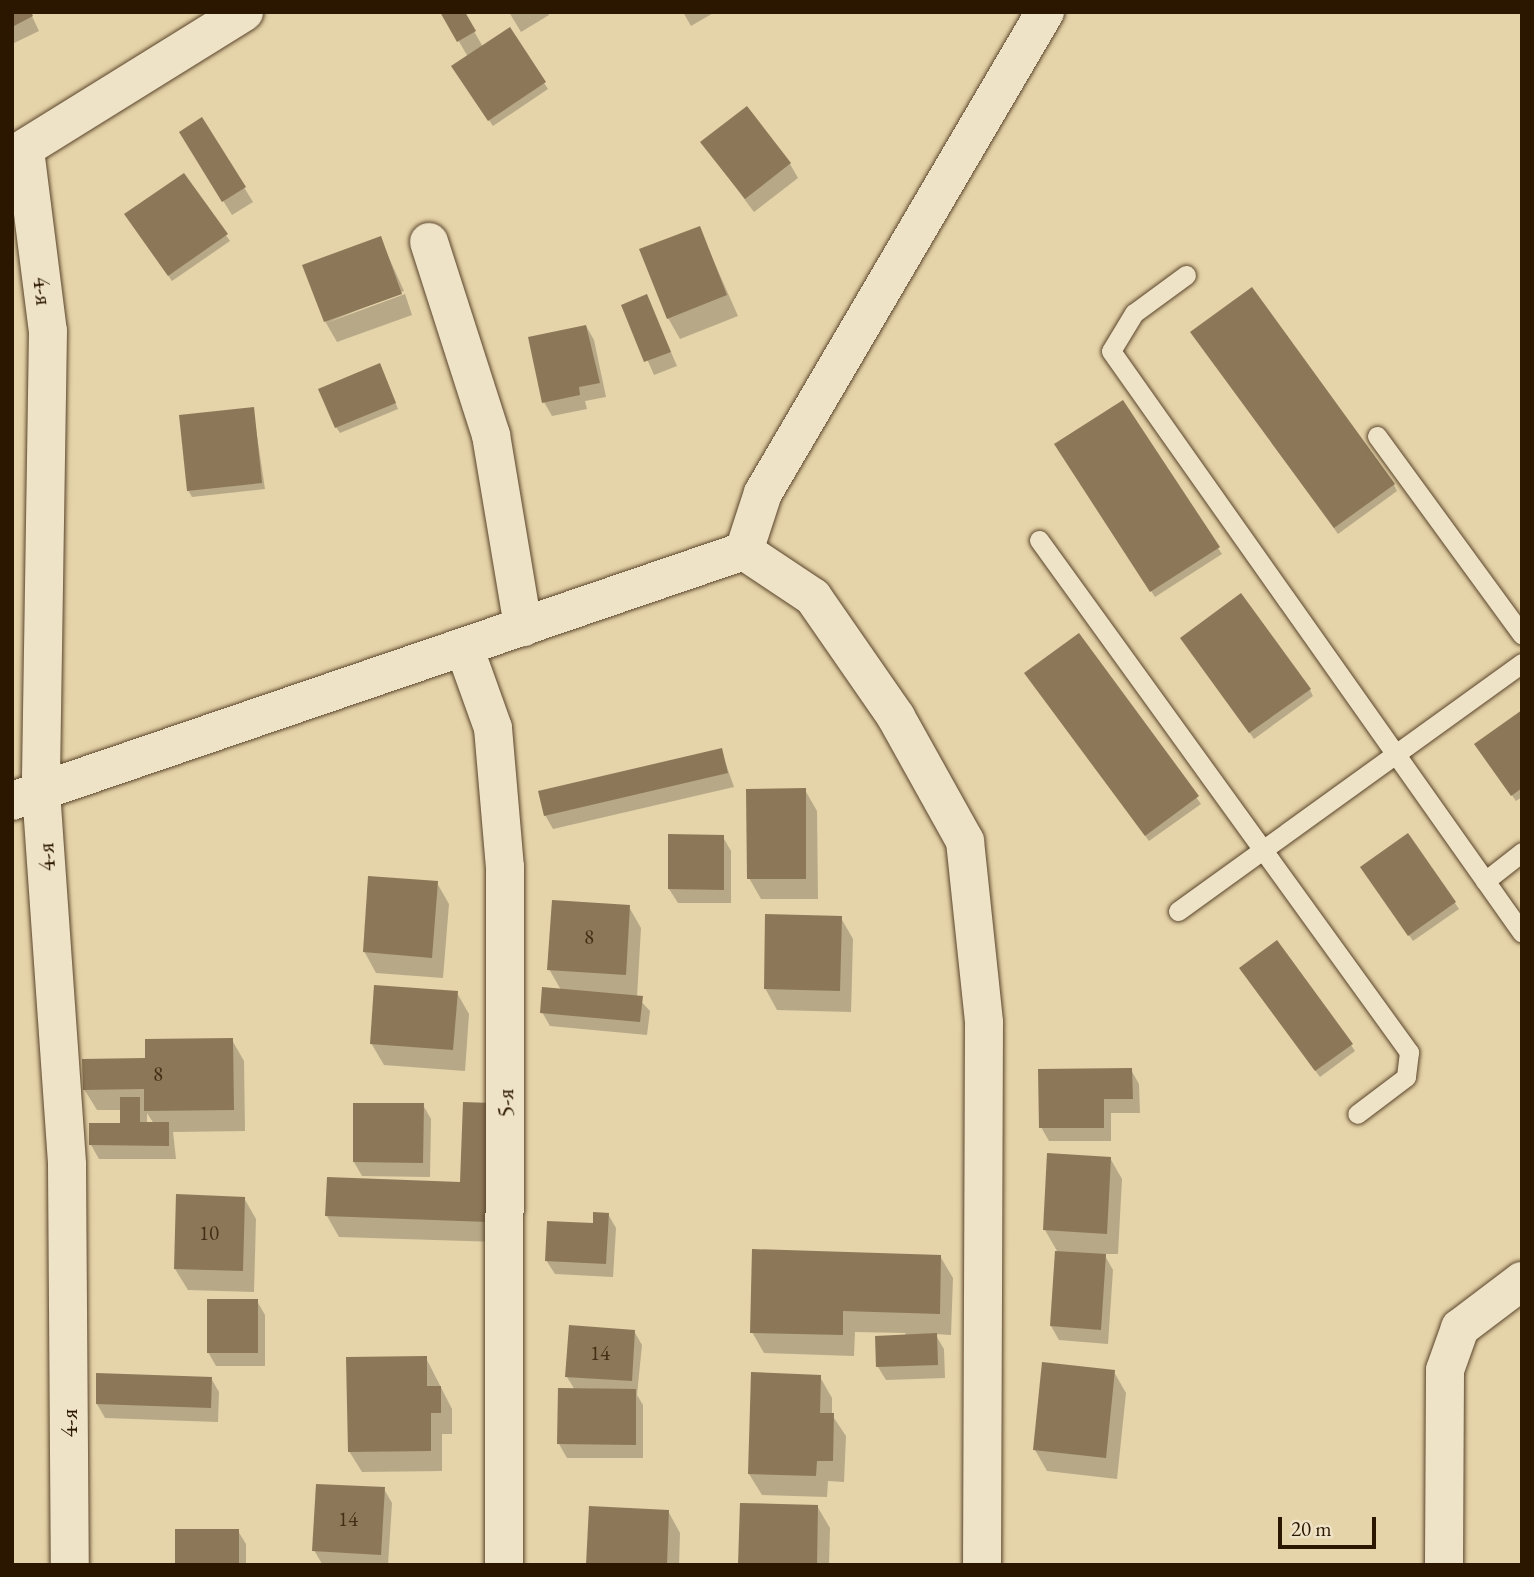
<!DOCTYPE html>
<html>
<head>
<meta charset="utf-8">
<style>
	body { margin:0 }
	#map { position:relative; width:1534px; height:1577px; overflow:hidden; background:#e5d3a9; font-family:"EB Garamond",serif }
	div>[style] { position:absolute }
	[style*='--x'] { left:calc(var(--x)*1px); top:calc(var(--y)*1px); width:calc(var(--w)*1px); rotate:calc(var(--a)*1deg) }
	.shadow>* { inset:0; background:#0003 }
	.building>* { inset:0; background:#8c7858 }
	.roads { filter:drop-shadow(0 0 2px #5a452a) drop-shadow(0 0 2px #5a452a) }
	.service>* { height:19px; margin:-9.5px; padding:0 9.5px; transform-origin:9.5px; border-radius:9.5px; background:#eee2c7 }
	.minor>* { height:38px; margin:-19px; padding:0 19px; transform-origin:19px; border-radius:19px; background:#eee2c7 }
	span { translate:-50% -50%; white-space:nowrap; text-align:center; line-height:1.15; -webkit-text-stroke:7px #eee2c7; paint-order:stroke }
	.number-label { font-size:21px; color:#432e16 }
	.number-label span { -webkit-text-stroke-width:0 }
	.street-label { font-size:24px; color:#2b1600 }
	.frame { position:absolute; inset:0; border:14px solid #2b1600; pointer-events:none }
	.scale { position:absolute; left:1278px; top:1517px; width:98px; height:32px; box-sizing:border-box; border:4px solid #2b1600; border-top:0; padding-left:9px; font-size:21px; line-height:24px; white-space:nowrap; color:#2b1600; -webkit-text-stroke:5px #eee2c7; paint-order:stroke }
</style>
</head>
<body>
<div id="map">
	<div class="shadow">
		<i style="clip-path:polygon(12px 12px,30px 12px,39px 31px,12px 44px)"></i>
		<i style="clip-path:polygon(442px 12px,463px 12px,483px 47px,509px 30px,548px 89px,493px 126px,457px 73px,468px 57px)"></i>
		<i style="clip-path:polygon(509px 12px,548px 12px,549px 15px,521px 32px)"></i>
		<i style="clip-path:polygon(683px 12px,715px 12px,691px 26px)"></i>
		<i style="clip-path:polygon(202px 119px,253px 202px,232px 215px,189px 146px)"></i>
		<i style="clip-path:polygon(702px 142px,790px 164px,798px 178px,754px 212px)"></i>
		<i style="clip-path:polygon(184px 175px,230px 241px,172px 281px,130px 221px)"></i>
		<i style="clip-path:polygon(699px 228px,738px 316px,680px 339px,668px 318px)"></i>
		<i style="clip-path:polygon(380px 238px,404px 291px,326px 323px,305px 266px)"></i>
		<i style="clip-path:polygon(405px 294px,412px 315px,337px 342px,326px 323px)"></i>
		<i style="clip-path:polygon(647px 297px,677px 366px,654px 375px,624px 306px)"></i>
		<i style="clip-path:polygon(586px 326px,594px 340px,606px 397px,585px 401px,587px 409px,552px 416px,544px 402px)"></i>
		<i style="clip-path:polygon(1196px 339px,1394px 485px,1397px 491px,1338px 534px)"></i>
		<i style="clip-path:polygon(383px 372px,398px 409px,340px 433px,336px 427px)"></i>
		<i style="clip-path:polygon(253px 409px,265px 489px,192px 497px,188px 490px)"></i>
		<i style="clip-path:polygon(1060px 451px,1218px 548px,1222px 554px,1155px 597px)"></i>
		<i style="clip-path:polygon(1078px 635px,1201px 804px,1149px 841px,1030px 679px)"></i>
		<i style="clip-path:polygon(1186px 644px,1310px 690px,1313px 696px,1254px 739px)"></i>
		<i style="clip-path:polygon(1522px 712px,1522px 797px,1516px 801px,1480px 750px)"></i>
		<i style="clip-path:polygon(721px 750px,734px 787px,553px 829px,545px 815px)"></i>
		<i style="clip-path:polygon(805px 790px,817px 811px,818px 899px,761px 899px,749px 878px)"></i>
		<i style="clip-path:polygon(1408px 835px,1459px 909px,1413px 941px,1366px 873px)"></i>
		<i style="clip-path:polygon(723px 837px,731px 851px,731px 903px,678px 903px,669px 889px)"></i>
		<i style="clip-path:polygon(437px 883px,449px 904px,443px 978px,376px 973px,364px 951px)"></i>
		<i style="clip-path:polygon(629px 907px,641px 928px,637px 997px,650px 1011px,647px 1035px,550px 1026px,542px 1012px,561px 990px,549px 969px)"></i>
		<i style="clip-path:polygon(841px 918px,853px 939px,851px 1012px,777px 1010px,765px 988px)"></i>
		<i style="clip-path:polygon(1245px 975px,1351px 1045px,1355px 1051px,1320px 1077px)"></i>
		<i style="clip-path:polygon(457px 993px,469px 1014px,465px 1071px,384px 1065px,371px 1043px)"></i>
		<i style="clip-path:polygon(evenodd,232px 1040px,244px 1061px,245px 1131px,173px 1132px,176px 1159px,99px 1159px,91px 1145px,122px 1125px,121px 1110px,97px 1110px,84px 1089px,147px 1060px,232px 1040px,147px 1113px,154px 1124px,147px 1124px,147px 1113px)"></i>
		<i style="clip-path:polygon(1131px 1070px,1139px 1084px,1140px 1113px,1111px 1113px,1111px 1141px,1049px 1141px,1041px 1127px)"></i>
		<i style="clip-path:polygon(423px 1105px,431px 1119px,430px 1177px,362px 1176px,354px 1162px)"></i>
		<i style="clip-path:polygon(1110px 1158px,1122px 1179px,1118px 1254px,1104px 1254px,1113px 1270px,1108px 1344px,1059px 1340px,1051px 1326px,1057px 1251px,1045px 1230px)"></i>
		<i style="clip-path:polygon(462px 1184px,499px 1242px,339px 1237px,327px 1216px)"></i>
		<i style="clip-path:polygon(244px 1198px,256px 1219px,254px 1292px,188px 1290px,175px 1269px)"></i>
		<i style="clip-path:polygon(608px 1214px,616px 1228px,613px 1277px,555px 1274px,546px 1260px)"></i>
		<i style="clip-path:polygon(940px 1256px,953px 1278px,951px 1335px,935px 1334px,944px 1349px,945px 1378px,886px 1380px,878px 1367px,906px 1333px,855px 1332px,854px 1356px,764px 1353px,752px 1332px)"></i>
		<i style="clip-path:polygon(257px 1301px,265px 1315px,265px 1366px,216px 1366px,208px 1352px)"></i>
		<i style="clip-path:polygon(634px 1331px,642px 1345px,637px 1395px,643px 1405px,643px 1458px,567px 1458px,559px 1444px,575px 1390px,567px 1377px)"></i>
		<i style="clip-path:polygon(426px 1358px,452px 1409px,452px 1434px,442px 1434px,442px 1471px,362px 1472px,349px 1451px)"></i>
		<i style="clip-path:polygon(1114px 1372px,1126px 1393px,1117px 1479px,1047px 1471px,1035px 1450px)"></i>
		<i style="clip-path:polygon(820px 1377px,832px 1398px,832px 1415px,846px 1436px,844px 1482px,828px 1481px,827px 1497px,762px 1495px,749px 1474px)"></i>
		<i style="clip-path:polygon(211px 1378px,219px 1392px,218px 1422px,105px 1418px,97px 1404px)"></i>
		<i style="clip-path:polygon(384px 1489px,392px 1503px,388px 1565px,322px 1564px,314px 1550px)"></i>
		<i style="clip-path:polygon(817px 1506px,830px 1528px,829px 1565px,740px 1565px)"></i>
		<i style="clip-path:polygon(668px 1511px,680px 1533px,679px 1565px,588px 1565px)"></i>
		<i style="clip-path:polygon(238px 1531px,246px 1544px,246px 1565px,177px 1565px)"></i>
	</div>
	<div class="building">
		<i style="clip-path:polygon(12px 12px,31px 12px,33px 16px,12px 27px)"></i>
		<i style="clip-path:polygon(440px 12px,465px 12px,476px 31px,457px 42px)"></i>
		<i style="clip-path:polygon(510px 27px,546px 82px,488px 121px,451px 66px)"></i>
		<i style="clip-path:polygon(747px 106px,791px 163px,745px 199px,700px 142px)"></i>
		<i style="clip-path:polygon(202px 117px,246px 187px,222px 202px,179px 132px)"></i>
		<i style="clip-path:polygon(184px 173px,228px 234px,168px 276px,124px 214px)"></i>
		<i style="clip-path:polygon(700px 226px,727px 295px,667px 319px,639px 249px)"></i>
		<i style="clip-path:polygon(381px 236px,402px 294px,324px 322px,302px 265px)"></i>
		<i style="clip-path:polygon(1252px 287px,1395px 484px,1334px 528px,1190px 332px)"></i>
		<i style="clip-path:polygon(647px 294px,671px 352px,644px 362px,621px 305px)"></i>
		<i style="clip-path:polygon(586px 325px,600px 383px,579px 387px,580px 395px,542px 403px,528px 337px)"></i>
		<i style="clip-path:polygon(380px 363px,396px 403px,335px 428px,318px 389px)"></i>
		<i style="clip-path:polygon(1123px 400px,1220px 547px,1150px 592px,1054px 444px)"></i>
		<i style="clip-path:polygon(254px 407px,262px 483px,187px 491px,179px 415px)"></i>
		<i style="clip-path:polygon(1241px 593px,1311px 689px,1249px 733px,1180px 638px)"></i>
		<i style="clip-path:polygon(1079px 633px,1199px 796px,1145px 836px,1024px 673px)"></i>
		<i style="clip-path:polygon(1522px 710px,1522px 788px,1511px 796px,1474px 744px)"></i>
		<i style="clip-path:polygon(722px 748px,728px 773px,544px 816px,538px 791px)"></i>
		<i style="clip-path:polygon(806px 788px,806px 879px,747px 879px,746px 789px)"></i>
		<i style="clip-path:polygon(1408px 833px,1456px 902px,1408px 936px,1360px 867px)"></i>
		<i style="clip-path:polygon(668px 834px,724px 835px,724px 890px,668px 889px)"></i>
		<i style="clip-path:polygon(368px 876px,438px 881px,432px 958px,363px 952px)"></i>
		<i style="clip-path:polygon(552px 900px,630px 905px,626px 975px,547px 970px)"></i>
		<i style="clip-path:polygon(765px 914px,842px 916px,840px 991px,764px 989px)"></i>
		<i style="clip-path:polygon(1277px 940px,1353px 1044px,1315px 1071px,1239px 968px)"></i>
		<i style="clip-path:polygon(374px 985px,458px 991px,453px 1050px,370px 1044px)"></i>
		<i style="clip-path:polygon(542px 987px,643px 996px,640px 1022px,540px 1013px)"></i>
		<i style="clip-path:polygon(233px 1038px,234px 1110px,144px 1111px,144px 1089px,83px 1090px,82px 1059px,145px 1058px,145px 1039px)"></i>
		<i style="clip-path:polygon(1132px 1068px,1133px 1099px,1104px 1099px,1104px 1128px,1039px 1128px,1038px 1069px)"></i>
		<i style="clip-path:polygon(120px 1097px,140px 1097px,140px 1122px,169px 1122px,169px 1146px,89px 1145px,89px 1123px,120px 1123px)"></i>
		<i style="clip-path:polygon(463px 1102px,492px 1103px,488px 1222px,325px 1216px,327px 1177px,460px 1182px)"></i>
		<i style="clip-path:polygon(353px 1103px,424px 1103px,423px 1163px,353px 1162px)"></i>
		<i style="clip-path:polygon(1047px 1153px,1111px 1157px,1107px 1234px,1043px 1230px)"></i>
		<i style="clip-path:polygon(176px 1194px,245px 1197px,243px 1271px,174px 1269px)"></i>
		<i style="clip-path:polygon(593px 1212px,609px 1213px,606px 1264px,545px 1261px,547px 1221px,593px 1223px)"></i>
		<i style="clip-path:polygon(752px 1249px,941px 1255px,940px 1314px,843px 1311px,843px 1335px,750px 1333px)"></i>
		<i style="clip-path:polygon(1055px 1251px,1106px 1254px,1101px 1330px,1050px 1326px)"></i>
		<i style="clip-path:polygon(207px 1299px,258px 1299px,258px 1353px,207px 1353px)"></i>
		<i style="clip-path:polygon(569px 1325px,635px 1330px,632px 1381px,565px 1377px)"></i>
		<i style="clip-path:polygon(937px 1333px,938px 1365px,876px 1367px,875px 1336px)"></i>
		<i style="clip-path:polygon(427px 1356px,427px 1386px,441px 1386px,441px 1413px,431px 1413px,431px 1451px,348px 1452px,346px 1357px)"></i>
		<i style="clip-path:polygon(1042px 1362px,1115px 1370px,1106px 1458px,1033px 1450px)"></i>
		<i style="clip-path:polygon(751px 1372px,821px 1375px,820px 1413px,834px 1413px,833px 1461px,817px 1461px,816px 1476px,748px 1474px)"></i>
		<i style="clip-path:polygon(96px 1373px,212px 1377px,211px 1408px,96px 1404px)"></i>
		<i style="clip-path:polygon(558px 1388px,636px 1389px,636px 1445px,557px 1444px)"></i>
		<i style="clip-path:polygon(316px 1484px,385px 1487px,381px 1555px,312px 1551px)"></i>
		<i style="clip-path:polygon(740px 1503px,818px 1505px,817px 1565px,738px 1565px)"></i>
		<i style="clip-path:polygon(589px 1506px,669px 1510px,667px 1565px,586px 1565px)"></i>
		<i style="clip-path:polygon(175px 1529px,239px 1529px,239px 1565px,175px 1565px)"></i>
	</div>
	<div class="roads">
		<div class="service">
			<i style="--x:1186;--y:275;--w:64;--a:143.8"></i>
			<i style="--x:1134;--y:313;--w:44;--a:121.2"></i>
			<i style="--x:1111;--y:351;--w:712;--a:54.77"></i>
			<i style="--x:1377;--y:436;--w:246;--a:53.9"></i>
			<i style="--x:1039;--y:540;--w:632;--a:54.15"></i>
			<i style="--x:1409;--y:1052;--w:25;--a:97"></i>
			<i style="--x:1406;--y:1077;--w:61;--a:142.9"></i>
			<i style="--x:1485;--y:881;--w:47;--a:-38.1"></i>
			<i style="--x:1178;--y:911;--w:424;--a:-35.8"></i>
		</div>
		<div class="minor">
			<i style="--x:25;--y:150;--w:182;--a:82.8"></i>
			<i style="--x:48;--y:331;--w:460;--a:90.9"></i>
			<i style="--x:41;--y:791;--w:375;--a:86"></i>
			<i style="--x:67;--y:1165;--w:400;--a:89.6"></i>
			<i style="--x:12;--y:156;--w:273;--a:-31.8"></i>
			<i style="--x:429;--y:242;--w:203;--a:72.2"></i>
			<i style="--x:491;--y:435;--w:195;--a:80.5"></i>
			<i style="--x:744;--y:551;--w:83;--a:33.7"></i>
			<i style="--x:813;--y:597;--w:146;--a:55.3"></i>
			<i style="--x:896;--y:717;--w:142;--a:60.9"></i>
			<i style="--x:965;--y:841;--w:183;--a:84"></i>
			<i style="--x:984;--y:1023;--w:542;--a:90.21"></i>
			<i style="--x:744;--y:551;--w:61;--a:-71.9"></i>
			<i style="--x:763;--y:493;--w:558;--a:-59.62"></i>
			<i style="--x:464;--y:647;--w:86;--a:70.3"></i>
			<i style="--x:493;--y:728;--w:140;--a:85.1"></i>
			<i style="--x:505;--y:867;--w:698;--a:90.08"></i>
			<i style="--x:12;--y:801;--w:774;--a:-18.86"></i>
			<i style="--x:1444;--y:1565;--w:195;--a:-89.7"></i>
			<i style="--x:1445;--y:1370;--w:45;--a:-70.3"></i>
			<i style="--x:1460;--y:1328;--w:78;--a:-37.2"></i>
		</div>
	</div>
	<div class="number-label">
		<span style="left:589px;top:937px">8</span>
		<span style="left:158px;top:1074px">8</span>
		<span style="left:209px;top:1233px">10</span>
		<span style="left:600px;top:1353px">14</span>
		<span style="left:348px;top:1519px">14</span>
	</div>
	<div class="street-label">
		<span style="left:43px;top:291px;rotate:83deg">4-я</span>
		<span style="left:46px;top:857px;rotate:-94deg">4-я</span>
		<span style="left:505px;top:1103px;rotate:-90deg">5-я</span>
		<span style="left:69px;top:1423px;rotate:-90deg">4-я</span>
	</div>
	<div class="frame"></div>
	<div class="scale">20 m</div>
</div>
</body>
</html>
